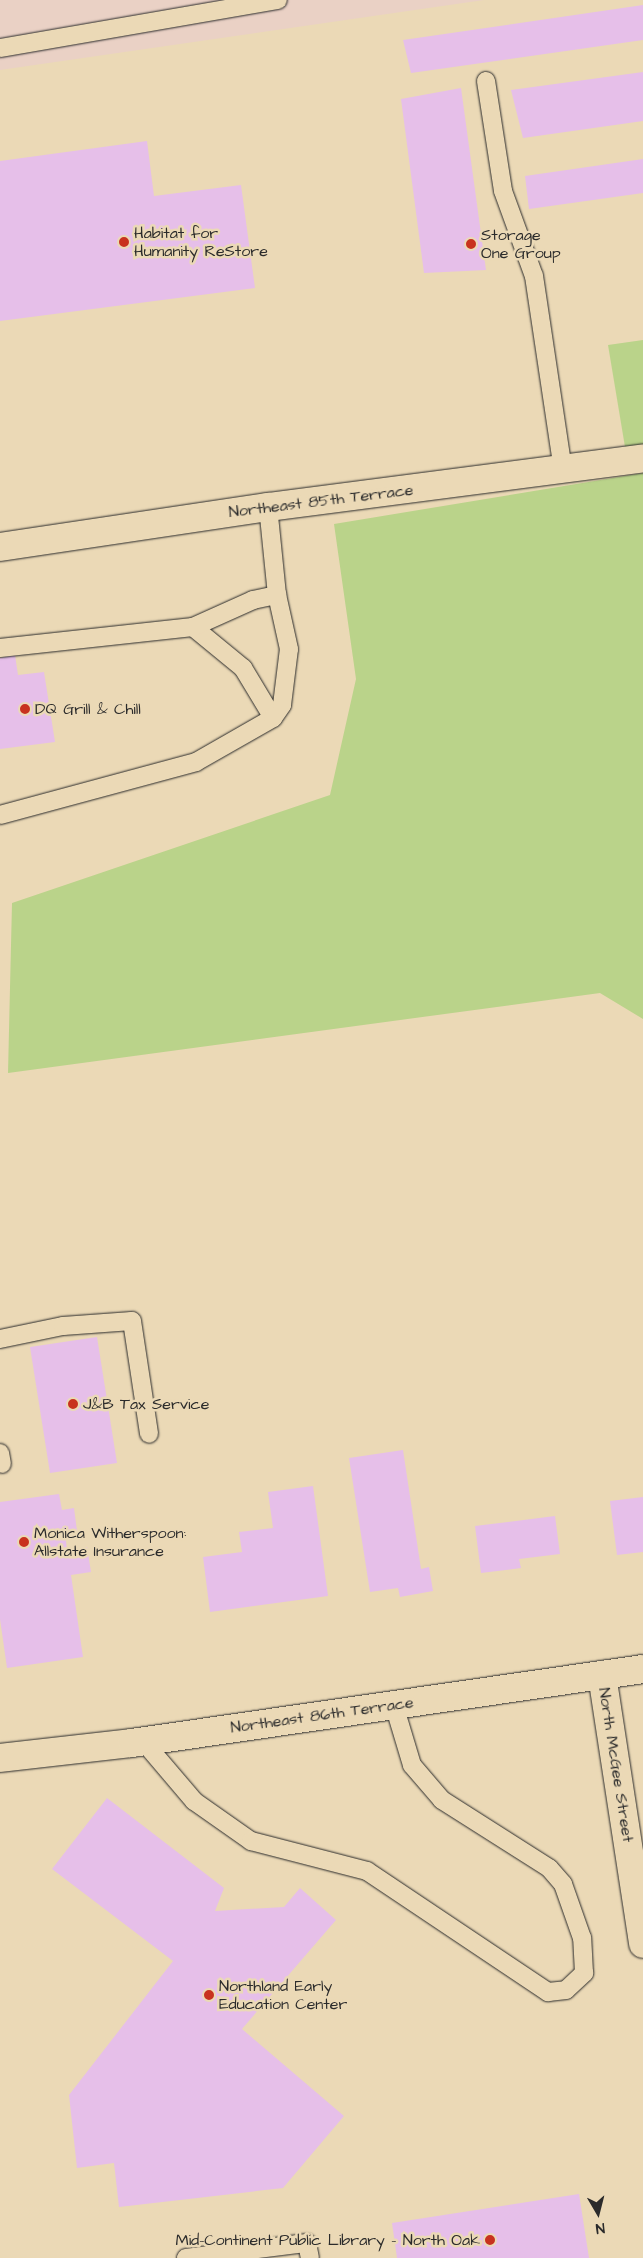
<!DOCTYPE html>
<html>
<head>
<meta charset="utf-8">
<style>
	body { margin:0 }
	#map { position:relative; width:643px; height:2258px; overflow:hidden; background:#ebd9b6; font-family:"Architects Daughter",sans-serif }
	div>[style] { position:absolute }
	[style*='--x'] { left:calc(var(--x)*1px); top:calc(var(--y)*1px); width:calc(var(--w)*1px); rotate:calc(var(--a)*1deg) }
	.built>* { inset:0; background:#ead1c5 }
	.green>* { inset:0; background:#bad38a }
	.building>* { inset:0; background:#e6bfe9 }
	.roads { filter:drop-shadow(0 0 1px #2b2b2b) drop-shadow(0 0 1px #2b2b2b) }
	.lane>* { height:18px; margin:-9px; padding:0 9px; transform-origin:9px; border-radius:9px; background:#ebd9b6 }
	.street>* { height:28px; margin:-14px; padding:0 14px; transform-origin:14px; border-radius:14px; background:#ebd9b6 }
	.dots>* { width:14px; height:14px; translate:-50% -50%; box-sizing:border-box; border:2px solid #ebd9b6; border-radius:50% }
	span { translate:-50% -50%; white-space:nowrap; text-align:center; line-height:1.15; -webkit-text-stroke:5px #ebd9b6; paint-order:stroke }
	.poi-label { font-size:16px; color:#2b2b2b }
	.left { translate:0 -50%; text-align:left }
	.right { translate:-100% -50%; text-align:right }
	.street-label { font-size:16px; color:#2b2b2b }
	.north { position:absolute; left:573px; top:2188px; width:50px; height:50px; -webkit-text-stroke:4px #ebd9b6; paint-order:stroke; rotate:172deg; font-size:14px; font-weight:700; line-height:20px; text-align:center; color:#2b2b2b }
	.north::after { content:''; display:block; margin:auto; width:18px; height:22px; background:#2b2b2b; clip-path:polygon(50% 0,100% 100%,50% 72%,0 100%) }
</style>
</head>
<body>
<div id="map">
	<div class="built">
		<i style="clip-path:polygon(0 0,484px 0,0 70px)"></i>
	</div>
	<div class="green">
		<i style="clip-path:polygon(643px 340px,643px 457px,627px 459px,608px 345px)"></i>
		<i style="clip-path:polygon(643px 473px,643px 1019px,600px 993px,8px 1073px,12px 903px,330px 795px,356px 679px,334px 524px)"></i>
	</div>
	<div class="building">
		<i style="clip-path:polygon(643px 5px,643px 40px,411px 73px,403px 40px)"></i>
		<i style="clip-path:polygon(643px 72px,643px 121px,523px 138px,511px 90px)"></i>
		<i style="clip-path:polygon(461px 88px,486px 270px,424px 273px,401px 99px)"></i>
		<i style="clip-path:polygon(147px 141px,154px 196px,241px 185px,255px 288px,0 321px,0 161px)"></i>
		<i style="clip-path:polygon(643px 159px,643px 193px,529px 209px,525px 176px)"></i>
		<i style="clip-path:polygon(15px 655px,18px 675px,44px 672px,55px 742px,0 749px,0 658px)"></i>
		<i style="clip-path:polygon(97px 1337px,117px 1463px,50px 1473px,30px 1347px)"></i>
		<i style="clip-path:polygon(403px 1450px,421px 1569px,429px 1567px,433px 1591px,400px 1597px,398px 1588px,370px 1592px,349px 1458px)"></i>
		<i style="clip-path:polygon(313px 1486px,328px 1596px,210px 1612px,203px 1557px,242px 1552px,239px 1532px,273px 1528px,268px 1492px)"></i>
		<i style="clip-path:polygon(59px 1494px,62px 1510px,74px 1508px,77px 1531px,65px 1532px,67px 1550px,87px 1547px,91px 1572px,71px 1575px,83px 1657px,7px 1668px,0 1619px,0 1502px)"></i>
		<i style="clip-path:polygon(643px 1497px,643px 1552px,617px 1555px,610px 1501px)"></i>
		<i style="clip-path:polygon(555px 1516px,560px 1554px,519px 1559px,521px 1568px,481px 1573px,475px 1526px)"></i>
		<i style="clip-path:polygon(107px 1798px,224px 1888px,215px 1911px,284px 1907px,300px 1888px,336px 1920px,242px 2029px,344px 2116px,283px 2188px,119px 2207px,114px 2163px,77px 2168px,69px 2095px,173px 1961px,52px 1869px)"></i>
		<i style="clip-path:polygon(579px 2194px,589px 2258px,397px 2258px,392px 2223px)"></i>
	</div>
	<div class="roads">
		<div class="lane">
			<i style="--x:0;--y:48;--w:282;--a:-9.8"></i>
			<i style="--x:486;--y:81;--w:111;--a:81.2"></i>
			<i style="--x:503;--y:191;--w:90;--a:70"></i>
			<i style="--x:534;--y:276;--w:196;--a:81.5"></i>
			<i style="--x:193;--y:627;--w:65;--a:39.4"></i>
			<i style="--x:243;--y:668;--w:58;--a:59"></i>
			<i style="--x:0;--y:648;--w:194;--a:-6.2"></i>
			<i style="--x:193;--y:627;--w:66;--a:-24.2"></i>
			<i style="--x:253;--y:600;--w:25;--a:-12"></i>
			<i style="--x:0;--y:815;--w:203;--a:-15.1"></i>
			<i style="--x:196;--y:762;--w:89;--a:-29.7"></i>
			<i style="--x:273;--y:718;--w:16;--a:-55"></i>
			<i style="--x:282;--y:705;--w:56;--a:-82.9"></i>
			<i style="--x:289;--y:649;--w:55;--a:-102.5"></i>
			<i style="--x:277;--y:595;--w:88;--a:-95.8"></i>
			<i style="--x:0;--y:1339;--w:64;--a:-11.7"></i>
			<i style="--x:63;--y:1326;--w:69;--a:-4.1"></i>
			<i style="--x:132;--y:1321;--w:114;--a:81.4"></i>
			<i style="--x:0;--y:1453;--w:11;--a:80"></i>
			<i style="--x:143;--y:1741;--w:79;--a:49.6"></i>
			<i style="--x:194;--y:1801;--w:70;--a:35.1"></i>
			<i style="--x:251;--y:1841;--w:120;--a:14.5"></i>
			<i style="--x:367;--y:1871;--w:218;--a:33.8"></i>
			<i style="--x:548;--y:1992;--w:18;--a:-6"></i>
			<i style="--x:566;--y:1990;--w:25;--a:-43"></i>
			<i style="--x:584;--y:1973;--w:35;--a:-93"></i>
			<i style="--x:582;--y:1938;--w:57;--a:-109.4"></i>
			<i style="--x:563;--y:1884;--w:21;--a:-131"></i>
			<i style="--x:549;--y:1868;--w:127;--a:-147.6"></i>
			<i style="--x:442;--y:1800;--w:46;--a:-130.6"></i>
			<i style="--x:412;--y:1765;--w:63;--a:-106.7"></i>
			<i style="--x:186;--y:2258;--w:122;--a:-7.1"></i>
			<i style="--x:307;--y:2243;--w:15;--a:79"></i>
		</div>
		<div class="street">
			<i style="--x:0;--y:547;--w:271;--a:-8.5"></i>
			<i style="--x:268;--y:507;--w:378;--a:-7.4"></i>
			<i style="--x:602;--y:1675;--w:272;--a:81.3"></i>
			<i style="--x:0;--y:1758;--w:133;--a:-6.5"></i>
			<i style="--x:132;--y:1743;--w:516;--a:-8.24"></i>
		</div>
	</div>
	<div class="dots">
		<i style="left:124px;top:242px;background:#c8321e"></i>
		<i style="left:471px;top:244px;background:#c8321e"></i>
		<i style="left:25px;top:709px;background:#c8321e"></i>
		<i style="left:73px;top:1404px;background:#c8321e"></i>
		<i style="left:24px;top:1542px;background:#c8321e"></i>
		<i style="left:209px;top:1995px;background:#c8321e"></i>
		<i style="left:490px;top:2240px;background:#c8321e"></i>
	</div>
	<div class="poi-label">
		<span class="left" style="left:134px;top:242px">Habitat for<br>Humanity ReStore</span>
		<span class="left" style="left:481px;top:244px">Storage<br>One Group</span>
		<span class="left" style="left:35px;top:709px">DQ Grill &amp; Chill</span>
		<span class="left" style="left:83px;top:1404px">J&amp;B Tax Service</span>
		<span class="left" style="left:34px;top:1542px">Monica Witherspoon:<br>Allstate Insurance</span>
		<span class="left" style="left:219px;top:1995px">Northland Early<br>Education Center</span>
		<span class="right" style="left:480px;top:2240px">Mid-Continent Public Library - North Oak</span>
	</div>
	<div class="street-label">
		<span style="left:321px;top:501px;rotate:-7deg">Northeast 85th Terrace</span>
		<span style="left:322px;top:1715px;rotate:-8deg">Northeast 86th Terrace</span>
		<span style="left:616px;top:1765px;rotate:81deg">North McGee Street</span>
	</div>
	<div class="north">N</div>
</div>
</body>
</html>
